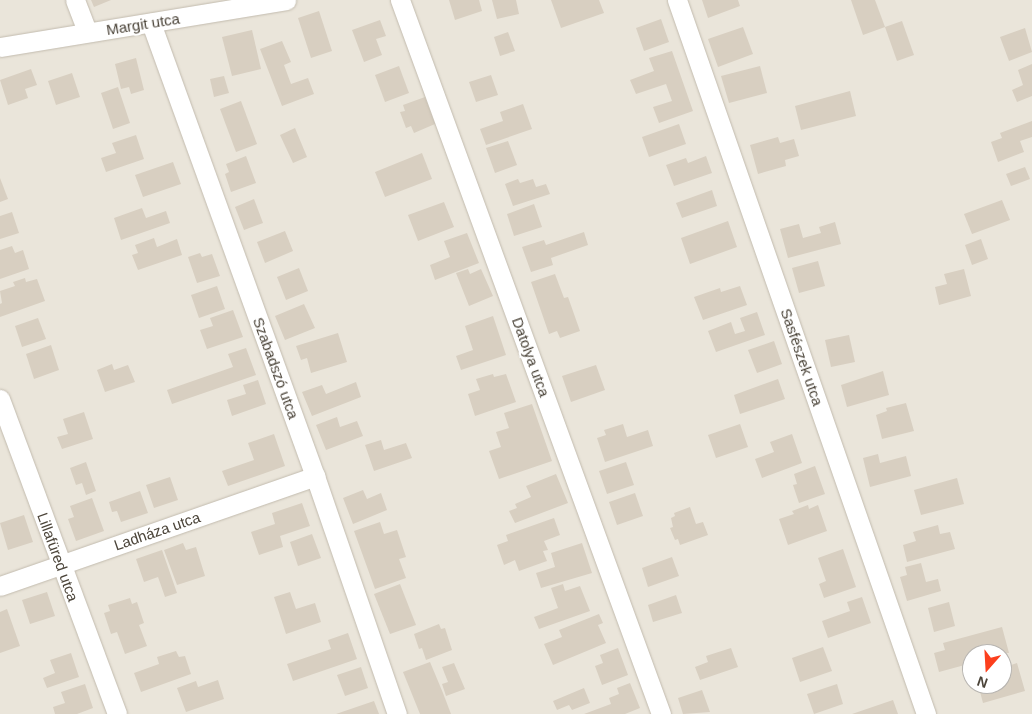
<!DOCTYPE html>
<html>
<head>
<meta charset="utf-8">
<style>
	body { margin:0 }
	#map { position:relative; width:1032px; height:714px; overflow:hidden; background:#f6f3ec; font-family:Arial,sans-serif }
	div>[style] { position:absolute }
	[style*='--x'] { left:calc(var(--x)*1px); top:calc(var(--y)*1px); width:calc(var(--w)*1px); rotate:calc(var(--a)*1deg) }
	.residential>* { inset:0; background:#eae5da }
	.building>* { inset:0; background:#d8cfc1 }
	.roads { filter:drop-shadow(0 0 1px #c2bbae) drop-shadow(0 0 1px #c2bbae) }
	.minor>* { height:19px; margin:-9.5px; padding:0 9.5px; transform-origin:9.5px; border-radius:9.5px; background:#fff }
	span { translate:-50% -50%; white-space:nowrap; text-align:center; line-height:1.15; -webkit-text-stroke:4.5px #fff; paint-order:stroke }
	.street-label { font-size:15px; color:#4b4439 }
	.north { position:absolute; left:962px; top:644px; width:50px; height:50px; box-sizing:border-box; background:#fff; border:1px solid #b7b4b0; border-radius:50%; rotate:199deg; font-size:14px; font-weight:700; line-height:20px; text-align:center; color:#4b4439 }
	.north::after { content:''; display:block; margin:auto; width:18px; height:22px; background:#fc3f1d; clip-path:polygon(50% 0,100% 100%,50% 72%,0 100%) }
</style>
</head>
<body>
<div id="map">
	<div class="residential">
		<i style="clip-path:polygon(evenodd,0 0,1032px 0,1032px 714px,0 714px,0 0,972px 654px,1002px 654px,1002px 684px,972px 684px,972px 654px)"></i>
	</div>
	<div class="building">
		<i style="clip-path:polygon(91px 0,111px 0,94px 7px)"></i>
		<i style="clip-path:polygon(449px 0,479px 0,482px 11px,455px 20px)"></i>
		<i style="clip-path:polygon(492px 0,516px 0,519px 14px,497px 19px)"></i>
		<i style="clip-path:polygon(551px 0,599px 0,604px 13px,561px 28px)"></i>
		<i style="clip-path:polygon(702px 0,738px 0,740px 6px,708px 18px)"></i>
		<i style="clip-path:polygon(851px 0,875px 0,885px 27px,863px 35px)"></i>
		<i style="clip-path:polygon(319px 11px,332px 51px,311px 58px,298px 18px)"></i>
		<i style="clip-path:polygon(661px 19px,669px 42px,644px 51px,636px 28px)"></i>
		<i style="clip-path:polygon(380px 20px,386px 36px,376px 39px,382px 55px,364px 62px,352px 30px)"></i>
		<i style="clip-path:polygon(902px 21px,914px 55px,897px 61px,885px 27px)"></i>
		<i style="clip-path:polygon(743px 27px,753px 54px,718px 67px,708px 39px)"></i>
		<i style="clip-path:polygon(1025px 28px,1032px 52px,1009px 61px,1000px 37px)"></i>
		<i style="clip-path:polygon(252px 30px,261px 69px,232px 76px,222px 37px)"></i>
		<i style="clip-path:polygon(508px 32px,515px 51px,500px 56px,494px 37px)"></i>
		<i style="clip-path:polygon(282px 41px,291px 62px,284px 65px,291px 84px,308px 78px,314px 94px,282px 106px,260px 49px)"></i>
		<i style="clip-path:polygon(672px 51px,693px 111px,659px 123px,653px 107px,672px 101px,666px 84px,636px 94px,630px 80px,654px 71px,649px 58px)"></i>
		<i style="clip-path:polygon(136px 58px,144px 90px,131px 94px,129px 87px,121px 89px,115px 64px)"></i>
		<i style="clip-path:polygon(1032px 64px,1032px 96px,1017px 102px,1012px 90px,1023px 85px,1018px 70px)"></i>
		<i style="clip-path:polygon(399px 66px,409px 93px,385px 102px,375px 75px)"></i>
		<i style="clip-path:polygon(760px 66px,767px 93px,729px 103px,721px 76px)"></i>
		<i style="clip-path:polygon(31px 69px,37px 85px,25px 89px,28px 98px,8px 105px,0 80px)"></i>
		<i style="clip-path:polygon(72px 73px,80px 97px,56px 105px,48px 81px)"></i>
		<i style="clip-path:polygon(491px 75px,498px 95px,476px 102px,469px 82px)"></i>
		<i style="clip-path:polygon(224px 76px,229px 93px,214px 97px,210px 79px)"></i>
		<i style="clip-path:polygon(118px 87px,130px 123px,113px 129px,101px 93px)"></i>
		<i style="clip-path:polygon(850px 91px,856px 116px,801px 130px,795px 106px)"></i>
		<i style="clip-path:polygon(425px 97px,435px 124px,414px 133px,411px 126px,406px 128px,400px 112px,405px 111px,403px 105px)"></i>
		<i style="clip-path:polygon(241px 101px,257px 144px,236px 152px,220px 109px)"></i>
		<i style="clip-path:polygon(523px 104px,532px 129px,486px 145px,480px 129px,503px 121px,500px 112px)"></i>
		<i style="clip-path:polygon(1032px 121px,1032px 137px,1020px 141px,1024px 152px,998px 162px,991px 142px,1002px 138px,1000px 133px)"></i>
		<i style="clip-path:polygon(679px 124px,686px 144px,649px 157px,642px 137px)"></i>
		<i style="clip-path:polygon(295px 128px,307px 157px,293px 163px,280px 135px)"></i>
		<i style="clip-path:polygon(136px 135px,144px 159px,106px 172px,101px 158px,116px 153px,112px 143px)"></i>
		<i style="clip-path:polygon(778px 137px,780px 143px,794px 139px,799px 156px,785px 160px,786px 166px,758px 174px,750px 145px)"></i>
		<i style="clip-path:polygon(508px 141px,517px 165px,495px 173px,486px 148px)"></i>
		<i style="clip-path:polygon(422px 153px,432px 179px,385px 197px,375px 172px)"></i>
		<i style="clip-path:polygon(246px 156px,256px 183px,231px 192px,225px 174px,229px 172px,226px 164px)"></i>
		<i style="clip-path:polygon(706px 156px,712px 173px,674px 186px,666px 165px,686px 158px,688px 163px)"></i>
		<i style="clip-path:polygon(173px 162px,181px 184px,143px 197px,135px 175px)"></i>
		<i style="clip-path:polygon(1025px 167px,1030px 179px,1011px 186px,1006px 174px)"></i>
		<i style="clip-path:polygon(0 178px,8px 199px,0 202px)"></i>
		<i style="clip-path:polygon(518px 179px,520px 183px,533px 179px,536px 187px,546px 184px,550px 194px,513px 206px,505px 184px)"></i>
		<i style="clip-path:polygon(712px 190px,717px 206px,682px 218px,676px 203px)"></i>
		<i style="clip-path:polygon(254px 199px,263px 223px,244px 230px,235px 207px)"></i>
		<i style="clip-path:polygon(1002px 200px,1010px 220px,972px 234px,964px 214px)"></i>
		<i style="clip-path:polygon(444px 202px,454px 227px,418px 241px,408px 215px)"></i>
		<i style="clip-path:polygon(534px 204px,542px 227px,514px 236px,507px 214px)"></i>
		<i style="clip-path:polygon(142px 208px,146px 218px,166px 211px,170px 223px,121px 240px,114px 218px)"></i>
		<i style="clip-path:polygon(12px 212px,19px 233px,0 239px,0 216px)"></i>
		<i style="clip-path:polygon(728px 221px,737px 247px,690px 264px,681px 238px)"></i>
		<i style="clip-path:polygon(835px 222px,841px 244px,788px 258px,780px 229px,799px 224px,803px 238px,821px 233px,819px 227px)"></i>
		<i style="clip-path:polygon(285px 231px,293px 251px,265px 263px,257px 242px)"></i>
		<i style="clip-path:polygon(584px 232px,588px 245px,551px 258px,553px 265px,531px 272px,522px 247px,544px 240px,546px 245px)"></i>
		<i style="clip-path:polygon(467px 233px,479px 263px,435px 280px,430px 265px,450px 257px,444px 241px)"></i>
		<i style="clip-path:polygon(154px 238px,157px 247px,177px 239px,182px 255px,138px 270px,132px 255px,138px 253px,135px 245px)"></i>
		<i style="clip-path:polygon(981px 239px,988px 259px,972px 265px,965px 245px)"></i>
		<i style="clip-path:polygon(12px 246px,15px 253px,23px 250px,29px 269px,0 279px,0 250px)"></i>
		<i style="clip-path:polygon(200px 253px,202px 257px,212px 254px,220px 276px,197px 283px,188px 257px)"></i>
		<i style="clip-path:polygon(818px 261px,825px 286px,799px 293px,792px 268px)"></i>
		<i style="clip-path:polygon(299px 268px,308px 291px,286px 300px,277px 277px)"></i>
		<i style="clip-path:polygon(468px 269px,470px 274px,481px 269px,493px 296px,469px 306px,456px 273px)"></i>
		<i style="clip-path:polygon(964px 269px,971px 296px,939px 305px,935px 287px,947px 284px,944px 274px)"></i>
		<i style="clip-path:polygon(555px 274px,564px 298px,568px 297px,580px 331px,560px 338px,557px 331px,549px 334px,531px 282px)"></i>
		<i style="clip-path:polygon(25px 278px,26px 282px,37px 279px,45px 301px,0 317px,0 304px,2px 303px,0 291px,15px 286px,13px 282px)"></i>
		<i style="clip-path:polygon(217px 286px,225px 309px,199px 318px,191px 295px)"></i>
		<i style="clip-path:polygon(740px 286px,747px 305px,703px 320px,694px 297px,720px 288px,721px 292px)"></i>
		<i style="clip-path:polygon(304px 304px,315px 328px,285px 340px,275px 316px)"></i>
		<i style="clip-path:polygon(233px 310px,243px 337px,207px 349px,200px 330px,213px 326px,210px 318px)"></i>
		<i style="clip-path:polygon(757px 312px,765px 335px,716px 352px,708px 331px,731px 322px,735px 334px,745px 331px,740px 318px)"></i>
		<i style="clip-path:polygon(493px 316px,506px 355px,461px 370px,456px 356px,473px 350px,465px 326px)"></i>
		<i style="clip-path:polygon(38px 318px,46px 339px,22px 347px,15px 326px)"></i>
		<i style="clip-path:polygon(338px 333px,347px 362px,311px 373px,307px 358px,301px 360px,296px 346px)"></i>
		<i style="clip-path:polygon(849px 335px,855px 362px,831px 367px,825px 340px)"></i>
		<i style="clip-path:polygon(774px 341px,782px 364px,757px 373px,748px 350px)"></i>
		<i style="clip-path:polygon(51px 345px,59px 370px,34px 379px,26px 354px)"></i>
		<i style="clip-path:polygon(246px 348px,256px 375px,172px 404px,167px 390px,233px 367px,228px 354px)"></i>
		<i style="clip-path:polygon(112px 364px,114px 370px,128px 365px,135px 382px,105px 392px,97px 370px)"></i>
		<i style="clip-path:polygon(596px 365px,605px 390px,571px 402px,562px 376px)"></i>
		<i style="clip-path:polygon(883px 371px,889px 395px,847px 407px,841px 385px)"></i>
		<i style="clip-path:polygon(493px 374px,494px 377px,506px 374px,516px 402px,475px 416px,468px 394px,480px 390px,476px 379px)"></i>
		<i style="clip-path:polygon(778px 379px,785px 399px,740px 414px,734px 395px)"></i>
		<i style="clip-path:polygon(258px 380px,266px 404px,232px 416px,227px 400px,246px 394px,243px 385px)"></i>
		<i style="clip-path:polygon(356px 382px,361px 397px,312px 416px,302px 392px,322px 385px,326px 394px)"></i>
		<i style="clip-path:polygon(906px 403px,914px 431px,882px 439px,876px 415px,887px 411px,886px 408px)"></i>
		<i style="clip-path:polygon(532px 404px,552px 461px,499px 479px,489px 451px,501px 447px,496px 432px,509px 428px,504px 413px)"></i>
		<i style="clip-path:polygon(84px 412px,93px 439px,62px 449px,57px 437px,68px 434px,63px 419px)"></i>
		<i style="clip-path:polygon(337px 417px,340px 427px,357px 421px,363px 436px,326px 450px,316px 425px)"></i>
		<i style="clip-path:polygon(623px 424px,627px 437px,648px 430px,653px 446px,605px 462px,597px 438px,606px 435px,604px 430px)"></i>
		<i style="clip-path:polygon(740px 424px,748px 447px,716px 458px,708px 435px)"></i>
		<i style="clip-path:polygon(274px 434px,285px 466px,228px 486px,222px 471px,254px 460px,248px 443px)"></i>
		<i style="clip-path:polygon(792px 434px,802px 463px,762px 478px,755px 459px,774px 452px,770px 442px)"></i>
		<i style="clip-path:polygon(381px 440px,384px 450px,406px 443px,412px 458px,374px 471px,365px 445px)"></i>
		<i style="clip-path:polygon(878px 454px,880px 463px,906px 456px,911px 476px,870px 487px,863px 458px)"></i>
		<i style="clip-path:polygon(86px 462px,96px 491px,86px 495px,82px 483px,76px 485px,70px 468px)"></i>
		<i style="clip-path:polygon(626px 462px,634px 485px,607px 494px,599px 471px)"></i>
		<i style="clip-path:polygon(815px 466px,825px 494px,799px 503px,793px 485px,797px 484px,794px 474px)"></i>
		<i style="clip-path:polygon(556px 474px,568px 503px,515px 523px,509px 511px,517px 508px,515px 504px,531px 497px,526px 486px)"></i>
		<i style="clip-path:polygon(170px 477px,178px 500px,154px 508px,146px 485px)"></i>
		<i style="clip-path:polygon(957px 478px,964px 504px,921px 515px,914px 490px)"></i>
		<i style="clip-path:polygon(363px 490px,367px 499px,381px 493px,387px 510px,353px 524px,343px 498px)"></i>
		<i style="clip-path:polygon(140px 491px,148px 513px,121px 522px,117px 511px,112px 512px,109px 502px)"></i>
		<i style="clip-path:polygon(635px 493px,643px 516px,617px 525px,609px 502px)"></i>
		<i style="clip-path:polygon(92px 498px,104px 531px,76px 541px,68px 519px,74px 517px,70px 506px)"></i>
		<i style="clip-path:polygon(302px 503px,310px 526px,280px 536px,283px 547px,259px 555px,251px 532px,275px 524px,272px 513px)"></i>
		<i style="clip-path:polygon(808px 505px,809px 509px,818px 505px,827px 531px,788px 545px,779px 519px,794px 514px,792px 511px)"></i>
		<i style="clip-path:polygon(690px 507px,696px 524px,703px 522px,708px 535px,680px 545px,678px 539px,675px 540px,670px 528px,673px 527px,671px 518px,675px 516px,674px 513px)"></i>
		<i style="clip-path:polygon(24px 515px,33px 542px,8px 550px,0 523px)"></i>
		<i style="clip-path:polygon(554px 518px,560px 535px,544px 541px,548px 550px,543px 551px,547px 561px,519px 571px,515px 560px,504px 565px,497px 545px,508px 541px,506px 535px)"></i>
		<i style="clip-path:polygon(380px 522px,384px 534px,397px 530px,406px 557px,399px 559px,406px 578px,375px 589px,354px 531px)"></i>
		<i style="clip-path:polygon(938px 525px,940px 534px,950px 532px,955px 549px,907px 562px,903px 545px,916px 541px,913px 532px)"></i>
		<i style="clip-path:polygon(312px 534px,321px 558px,298px 566px,290px 542px)"></i>
		<i style="clip-path:polygon(183px 543px,186px 550px,196px 547px,205px 576px,177px 585px,164px 550px)"></i>
		<i style="clip-path:polygon(582px 543px,592px 573px,541px 588px,536px 573px,555px 567px,551px 553px)"></i>
		<i style="clip-path:polygon(843px 549px,856px 587px,824px 598px,819px 584px,826px 581px,818px 558px)"></i>
		<i style="clip-path:polygon(162px 550px,177px 593px,165px 597px,158px 577px,144px 582px,136px 559px)"></i>
		<i style="clip-path:polygon(672px 557px,679px 576px,648px 587px,642px 568px)"></i>
		<i style="clip-path:polygon(921px 563px,926px 582px,938px 579px,941px 591px,907px 601px,900px 577px,907px 575px,905px 567px)"></i>
		<i style="clip-path:polygon(400px 584px,416px 625px,390px 634px,374px 594px)"></i>
		<i style="clip-path:polygon(563px 584px,565px 591px,580px 586px,590px 611px,539px 629px,534px 617px,558px 608px,551px 588px)"></i>
		<i style="clip-path:polygon(47px 592px,55px 616px,30px 624px,22px 600px)"></i>
		<i style="clip-path:polygon(290px 592px,296px 609px,315px 603px,321px 622px,286px 634px,274px 597px)"></i>
		<i style="clip-path:polygon(676px 595px,682px 613px,653px 622px,648px 605px)"></i>
		<i style="clip-path:polygon(862px 597px,871px 623px,828px 638px,822px 621px,850px 611px,847px 602px)"></i>
		<i style="clip-path:polygon(130px 598px,132px 604px,137px 602px,144px 623px,139px 625px,147px 646px,125px 654px,117px 632px,111px 634px,104px 613px,110px 611px,108px 605px)"></i>
		<i style="clip-path:polygon(949px 602px,955px 626px,934px 632px,928px 608px)"></i>
		<i style="clip-path:polygon(7px 609px,20px 646px,0 653px,0 612px)"></i>
		<i style="clip-path:polygon(599px 614px,603px 623px,598px 625px,606px 643px,553px 665px,544px 644px,562px 637px,559px 630px)"></i>
		<i style="clip-path:polygon(439px 624px,441px 629px,445px 628px,452px 650px,426px 660px,422px 648px,419px 649px,414px 634px)"></i>
		<i style="clip-path:polygon(1002px 627px,1009px 653px,972px 654px,972px 663px,939px 672px,934px 653px,945px 650px,943px 643px)"></i>
		<i style="clip-path:polygon(348px 633px,357px 659px,293px 681px,287px 664px,331px 649px,328px 640px)"></i>
		<i style="clip-path:polygon(823px 647px,832px 671px,800px 682px,792px 658px)"></i>
		<i style="clip-path:polygon(618px 648px,628px 675px,602px 685px,595px 666px,603px 663px,600px 655px)"></i>
		<i style="clip-path:polygon(731px 648px,738px 667px,700px 680px,695px 667px,708px 662px,706px 656px)"></i>
		<i style="clip-path:polygon(176px 651px,179px 657px,185px 656px,191px 674px,141px 692px,134px 673px,159px 664px,157px 657px)"></i>
		<i style="clip-path:polygon(71px 653px,79px 677px,47px 688px,43px 678px,55px 673px,50px 660px)"></i>
		<i style="clip-path:polygon(430px 662px,443px 693px,451px 714px,420px 714px,403px 672px)"></i>
		<i style="clip-path:polygon(454px 663px,465px 689px,446px 696px,442px 684px,448px 682px,442px 667px)"></i>
		<i style="clip-path:polygon(1017px 663px,1025px 691px,983px 703px,978px 684px,1002px 684px,1002px 668px)"></i>
		<i style="clip-path:polygon(361px 667px,368px 688px,345px 696px,337px 675px)"></i>
		<i style="clip-path:polygon(218px 680px,224px 699px,186px 712px,177px 688px,196px 681px,198px 687px)"></i>
		<i style="clip-path:polygon(630px 683px,640px 708px,625px 714px,584px 714px,611px 704px,609px 698px,619px 694px,617px 688px)"></i>
		<i style="clip-path:polygon(85px 684px,93px 708px,77px 714px,55px 714px,53px 707px,65px 703px,61px 692px)"></i>
		<i style="clip-path:polygon(837px 684px,843px 704px,814px 714px,807px 694px)"></i>
		<i style="clip-path:polygon(584px 688px,590px 703px,572px 710px,569px 705px,557px 710px,553px 701px)"></i>
		<i style="clip-path:polygon(702px 690px,710px 712px,683px 714px,678px 698px)"></i>
		<i style="clip-path:polygon(893px 700px,898px 714px,852px 714px)"></i>
		<i style="clip-path:polygon(374px 701px,379px 714px,336px 714px)"></i>
	</div>
	<div class="roads">
		<div class="minor">
			<i style="--x:75;--y:0;--w:34;--a:69"></i>
			<i style="--x:400;--y:0;--w:760;--a:69.92"></i>
			<i style="--x:677;--y:0;--w:756;--a:70.77"></i>
			<i style="--x:151;--y:23;--w:482;--a:70.1"></i>
			<i style="--x:315;--y:476;--w:252;--a:71"></i>
			<i style="--x:0;--y:47;--w:290;--a:-9.3"></i>
			<i style="--x:0;--y:399;--w:336;--a:69.6"></i>
			<i style="--x:0;--y:586;--w:334;--a:-19.2"></i>
		</div>
	</div>
	<div class="street-label">
		<span style="left:143px;top:24px;rotate:-9deg">Margit utca</span>
		<span style="left:531px;top:357px;rotate:70deg">Datolya utca</span>
		<span style="left:802px;top:357px;rotate:71deg">Sasfészek utca</span>
		<span style="left:276px;top:368px;rotate:70deg">Szabadszó utca</span>
		<span style="left:157px;top:531px;rotate:-19deg">Ladháza utca</span>
		<span style="left:58px;top:557px;rotate:70deg">Lillafüred utca</span>
	</div>
	<div class="north">N</div>
</div>
</body>
</html>
